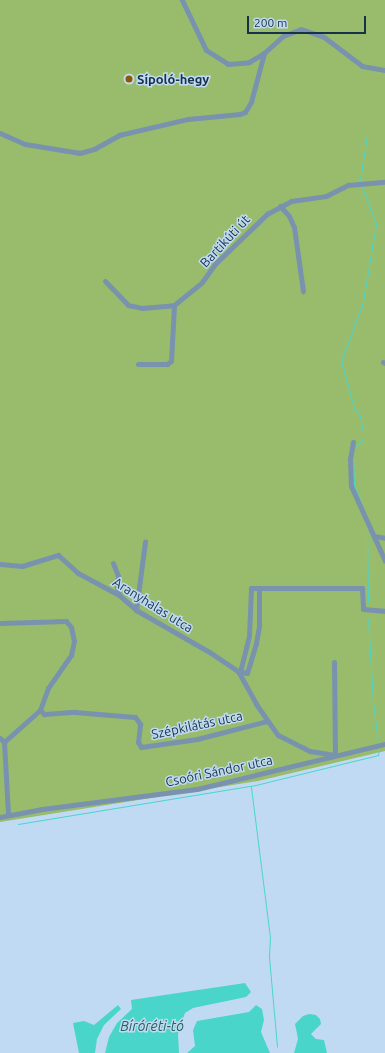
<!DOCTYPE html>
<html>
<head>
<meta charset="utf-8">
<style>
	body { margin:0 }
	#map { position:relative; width:385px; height:1053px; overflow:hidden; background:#c1daf3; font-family:Ubuntu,sans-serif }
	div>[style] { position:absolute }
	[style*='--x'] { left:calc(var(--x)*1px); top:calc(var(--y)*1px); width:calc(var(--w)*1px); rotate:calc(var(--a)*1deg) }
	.green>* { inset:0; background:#99bc6c }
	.water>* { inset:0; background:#4ad5cb }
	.stream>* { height:1px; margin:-0.5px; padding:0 0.5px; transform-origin:0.5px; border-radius:0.5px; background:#4ad5cb }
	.minor>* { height:5px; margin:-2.5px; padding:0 2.5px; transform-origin:2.5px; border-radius:2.5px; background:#7993ae }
	.dots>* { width:11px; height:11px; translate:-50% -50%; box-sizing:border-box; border:2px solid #c1daf3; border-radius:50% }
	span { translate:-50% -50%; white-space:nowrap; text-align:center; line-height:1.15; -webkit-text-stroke:3px #c1daf3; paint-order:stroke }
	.poi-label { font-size:13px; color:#163149; font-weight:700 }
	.left { translate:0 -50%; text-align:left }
	.street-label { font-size:13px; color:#163149 }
	.water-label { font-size:14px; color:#27605b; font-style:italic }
	.scale { position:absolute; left:247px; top:16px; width:119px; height:18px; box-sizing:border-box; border:2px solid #163149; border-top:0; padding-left:5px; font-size:12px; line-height:14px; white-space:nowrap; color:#163149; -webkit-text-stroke:3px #c1daf3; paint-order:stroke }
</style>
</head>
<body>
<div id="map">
	<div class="green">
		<i style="clip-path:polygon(0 0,385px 0,385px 751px,258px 781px,0 822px)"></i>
	</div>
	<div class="water">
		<i style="clip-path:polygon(245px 983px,251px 992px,246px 997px,193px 1008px,185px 1013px,178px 1034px,179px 1053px,105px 1053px,109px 1037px,117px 1023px,132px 1009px,131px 1000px)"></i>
		<i style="clip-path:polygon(118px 1005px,121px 1009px,104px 1025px,97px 1039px,95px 1053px,79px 1053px,73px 1023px,84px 1021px,94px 1025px)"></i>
		<i style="clip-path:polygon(256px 1005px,262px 1009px,264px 1020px,261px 1032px,270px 1053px,187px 1053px,195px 1046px,193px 1030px,197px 1021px,249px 1012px)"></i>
		<i style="clip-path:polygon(309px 1014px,316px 1015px,320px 1019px,321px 1024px,311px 1034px,316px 1039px,324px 1040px,327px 1053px,294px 1053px,298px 1039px,295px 1024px,303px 1016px)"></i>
	</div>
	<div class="stream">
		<i style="--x:360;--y:180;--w:46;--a:-81.2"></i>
		<i style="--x:362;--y:187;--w:40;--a:69"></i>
		<i style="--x:376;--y:224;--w:79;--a:99.5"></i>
		<i style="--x:363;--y:302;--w:63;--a:110.4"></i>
		<i style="--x:341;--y:361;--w:49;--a:74.5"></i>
		<i style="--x:354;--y:408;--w:10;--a:53"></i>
		<i style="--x:360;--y:416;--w:16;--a:79"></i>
		<i style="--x:355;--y:446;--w:11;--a:-41"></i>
		<i style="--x:353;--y:457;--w:29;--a:88"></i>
		<i style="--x:354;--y:486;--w:17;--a:66"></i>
		<i style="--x:367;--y:528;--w:75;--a:89.2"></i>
		<i style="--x:368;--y:619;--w:82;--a:86.5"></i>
		<i style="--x:373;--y:701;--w:39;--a:83"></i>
		<i style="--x:251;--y:787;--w:151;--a:82.8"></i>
		<i style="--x:270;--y:937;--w:20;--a:93"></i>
		<i style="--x:269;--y:957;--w:90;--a:84.9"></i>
		<i style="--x:18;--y:824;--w:236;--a:-9.3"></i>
		<i style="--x:251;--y:786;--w:131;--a:-13.7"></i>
		<i style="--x:378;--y:755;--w:6;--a:-81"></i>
	</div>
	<div class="minor">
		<i style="--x:182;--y:0;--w:55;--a:64.4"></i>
		<i style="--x:206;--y:50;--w:26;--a:32"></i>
		<i style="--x:228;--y:64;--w:21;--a:-5"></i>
		<i style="--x:249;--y:62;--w:17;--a:-31"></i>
		<i style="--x:264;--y:53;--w:25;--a:-42"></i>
		<i style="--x:283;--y:36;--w:19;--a:-21"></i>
		<i style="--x:301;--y:29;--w:24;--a:19"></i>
		<i style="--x:324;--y:37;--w:48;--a:37.3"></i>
		<i style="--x:362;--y:66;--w:23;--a:10"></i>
		<i style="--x:0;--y:133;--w:27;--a:24"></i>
		<i style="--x:25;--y:144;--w:56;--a:9.3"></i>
		<i style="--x:80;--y:153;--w:15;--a:-16"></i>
		<i style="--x:94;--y:149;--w:29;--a:-29"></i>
		<i style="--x:119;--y:135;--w:71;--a:-13.1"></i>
		<i style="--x:188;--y:119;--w:52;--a:-5.5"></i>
		<i style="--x:240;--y:114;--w:5;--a:-22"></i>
		<i style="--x:245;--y:112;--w:12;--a:-59"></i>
		<i style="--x:251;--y:102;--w:51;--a:-75.1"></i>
		<i style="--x:280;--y:206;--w:13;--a:48"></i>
		<i style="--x:289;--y:216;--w:12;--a:66"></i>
		<i style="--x:294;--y:227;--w:65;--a:82"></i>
		<i style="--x:105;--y:281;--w:33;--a:46"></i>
		<i style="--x:128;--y:305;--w:14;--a:12"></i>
		<i style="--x:142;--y:308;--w:32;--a:-5"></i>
		<i style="--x:383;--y:362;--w:2;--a:27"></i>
		<i style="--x:138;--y:364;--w:29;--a:0"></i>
		<i style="--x:167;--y:364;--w:5;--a:-37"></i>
		<i style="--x:171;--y:361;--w:56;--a:-86.9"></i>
		<i style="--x:174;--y:305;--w:36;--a:-39"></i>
		<i style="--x:202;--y:282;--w:24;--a:-54"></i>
		<i style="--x:216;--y:263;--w:71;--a:-43.9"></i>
		<i style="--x:267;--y:214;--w:27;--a:-28"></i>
		<i style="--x:291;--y:201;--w:35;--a:-8"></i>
		<i style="--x:326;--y:196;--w:25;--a:-27"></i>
		<i style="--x:348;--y:185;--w:37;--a:-5"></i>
		<i style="--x:353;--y:442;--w:17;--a:100"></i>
		<i style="--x:350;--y:459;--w:27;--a:88"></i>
		<i style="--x:351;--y:486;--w:82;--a:65.6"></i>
		<i style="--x:374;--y:536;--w:11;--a:10"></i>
		<i style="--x:113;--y:563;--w:14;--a:69"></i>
		<i style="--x:118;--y:576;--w:11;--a:95"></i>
		<i style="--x:117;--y:587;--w:8;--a:76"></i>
		<i style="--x:0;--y:564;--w:22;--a:5"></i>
		<i style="--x:22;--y:566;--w:38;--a:-17"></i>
		<i style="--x:58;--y:555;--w:27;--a:42"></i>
		<i style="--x:78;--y:573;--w:47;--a:28.2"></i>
		<i style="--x:119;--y:595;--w:23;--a:41"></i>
		<i style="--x:136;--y:610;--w:86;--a:29.8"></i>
		<i style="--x:211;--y:653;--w:32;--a:34"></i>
		<i style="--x:238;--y:671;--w:38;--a:61"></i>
		<i style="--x:256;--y:704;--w:38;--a:55"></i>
		<i style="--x:278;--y:735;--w:36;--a:27"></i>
		<i style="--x:310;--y:751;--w:25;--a:9"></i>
		<i style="--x:136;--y:610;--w:69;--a:-82.5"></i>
		<i style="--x:0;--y:623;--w:66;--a:-1.7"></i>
		<i style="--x:66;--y:621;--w:8;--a:50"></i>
		<i style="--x:71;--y:627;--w:14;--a:78"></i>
		<i style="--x:74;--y:641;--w:14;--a:102"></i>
		<i style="--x:71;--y:655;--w:40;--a:124.9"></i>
		<i style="--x:48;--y:688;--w:23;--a:110"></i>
		<i style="--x:40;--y:710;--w:48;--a:138.4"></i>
		<i style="--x:334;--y:662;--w:93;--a:89.4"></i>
		<i style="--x:238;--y:671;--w:9;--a:13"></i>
		<i style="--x:247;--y:673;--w:31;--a:-73"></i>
		<i style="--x:256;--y:643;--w:17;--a:-80"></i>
		<i style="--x:259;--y:626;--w:38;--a:-90"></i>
		<i style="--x:240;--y:672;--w:37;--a:-76"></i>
		<i style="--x:249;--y:636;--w:48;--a:-87.6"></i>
		<i style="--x:251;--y:588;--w:111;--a:0"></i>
		<i style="--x:362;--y:588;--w:21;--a:87"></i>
		<i style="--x:363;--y:609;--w:22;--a:5"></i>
		<i style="--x:40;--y:710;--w:6;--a:45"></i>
		<i style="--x:44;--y:714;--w:31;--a:-4"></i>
		<i style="--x:75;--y:712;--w:60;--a:4.8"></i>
		<i style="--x:135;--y:717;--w:9;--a:54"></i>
		<i style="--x:140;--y:724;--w:18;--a:96"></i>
		<i style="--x:138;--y:742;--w:6;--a:59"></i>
		<i style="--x:141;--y:747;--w:57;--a:-8.1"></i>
		<i style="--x:197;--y:739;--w:72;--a:-14.4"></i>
		<i style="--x:0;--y:738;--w:6;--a:45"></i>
		<i style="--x:4;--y:742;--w:72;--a:86.8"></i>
		<i style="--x:0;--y:817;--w:43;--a:-10.8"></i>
		<i style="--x:42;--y:809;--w:156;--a:-7.4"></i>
		<i style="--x:197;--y:789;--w:193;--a:-13.5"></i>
	</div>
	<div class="dots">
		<i style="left:129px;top:79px;background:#8c5707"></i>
	</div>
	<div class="poi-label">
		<span class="left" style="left:137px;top:79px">Sípoló-hegy</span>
	</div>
	<div class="street-label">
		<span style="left:225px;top:241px;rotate:-47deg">Bartikúti út</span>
		<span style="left:153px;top:605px;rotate:32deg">Aranyhalas utca</span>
		<span style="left:197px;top:725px;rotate:-12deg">Szépkilátás utca</span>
		<span style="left:219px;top:771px;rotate:-12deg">Csoóri Sándor utca</span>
	</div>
	<div class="water-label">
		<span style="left:152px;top:1026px">Bíróréti-tó</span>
	</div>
	<div class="scale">200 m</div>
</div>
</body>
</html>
